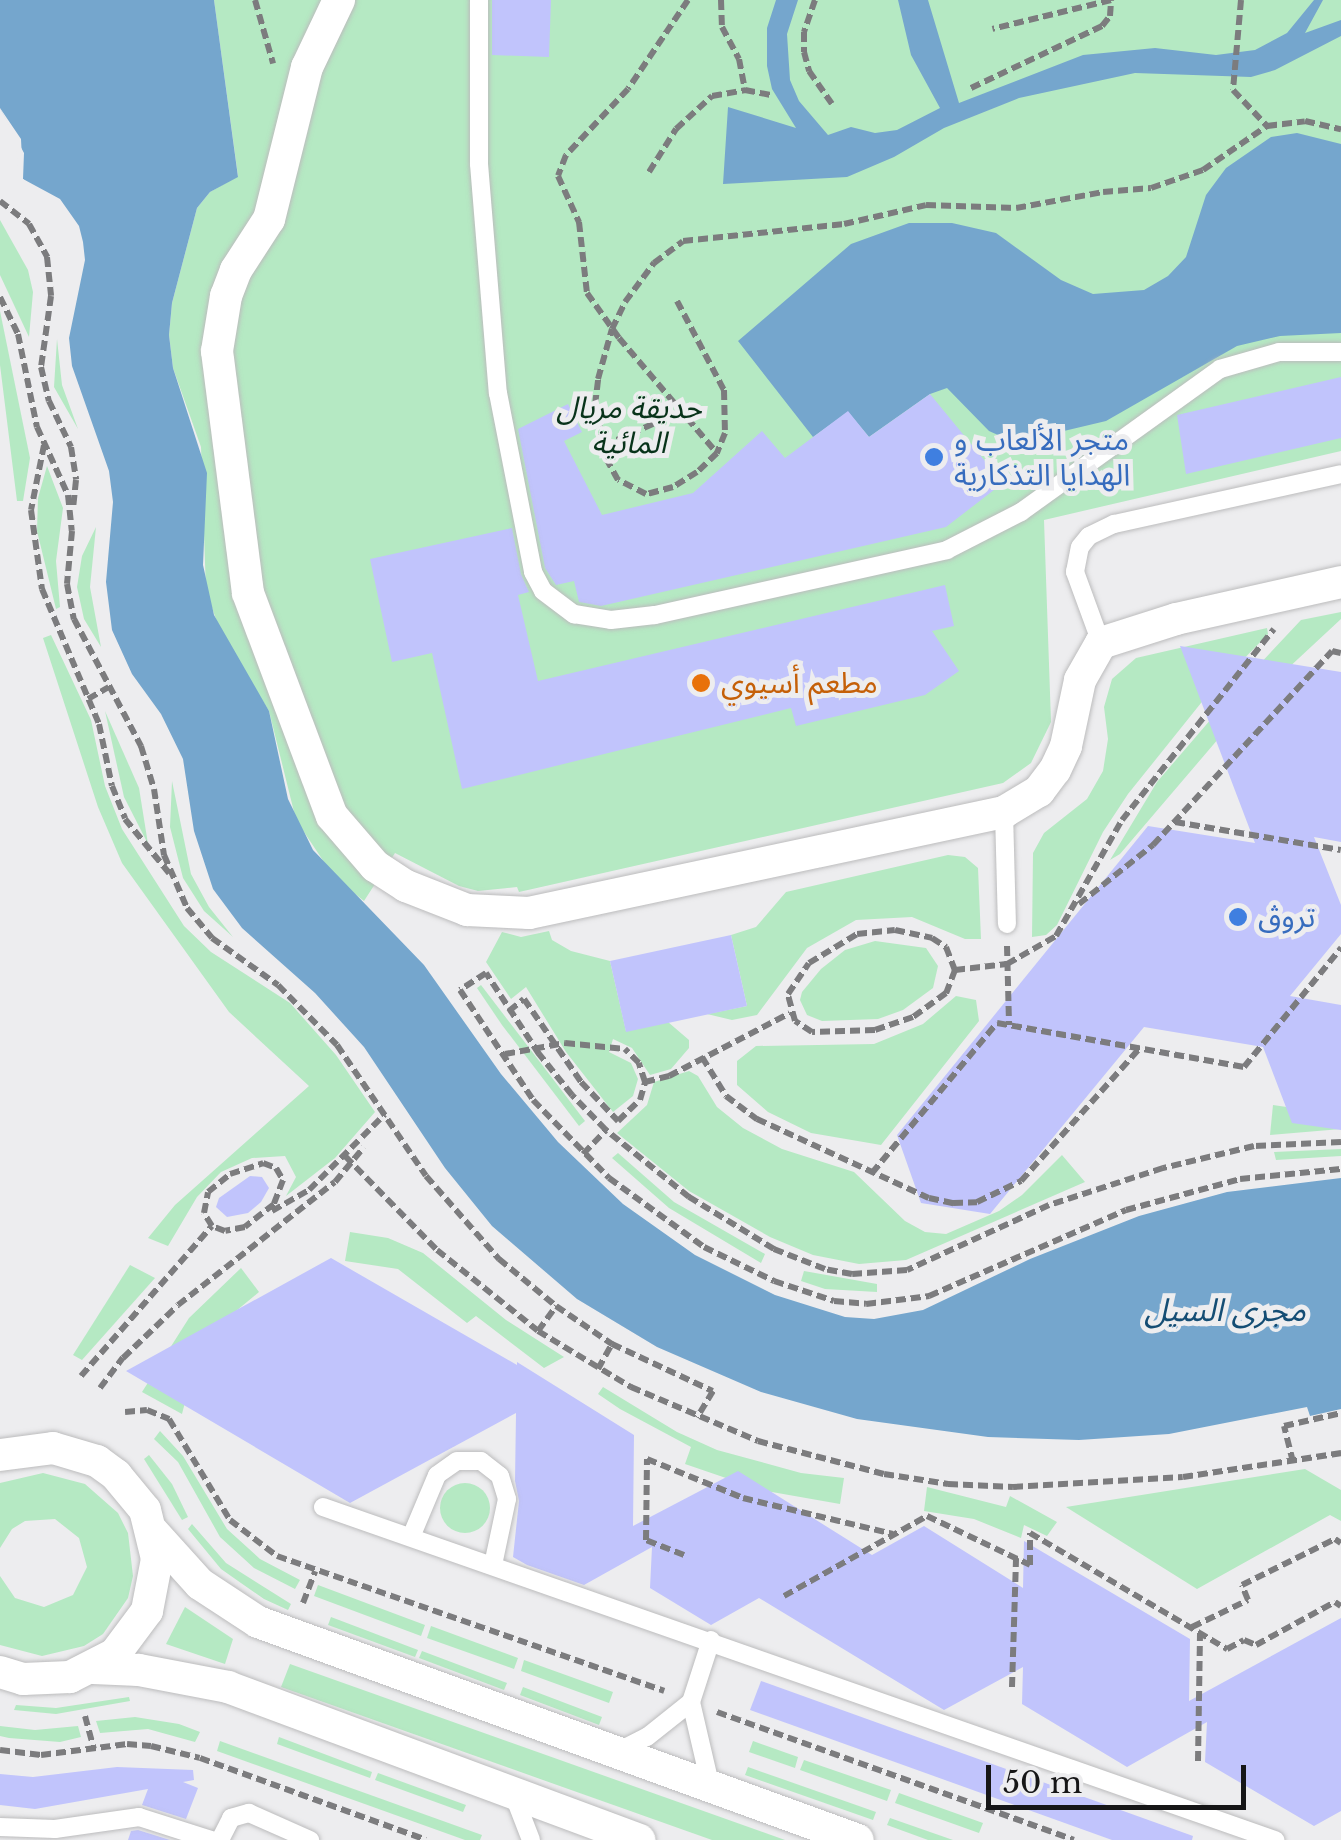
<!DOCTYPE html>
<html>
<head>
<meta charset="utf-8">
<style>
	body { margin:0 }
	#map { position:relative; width:1341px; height:1840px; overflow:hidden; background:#ededef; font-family:"Libre Baskerville","Noto Sans Arabic",serif }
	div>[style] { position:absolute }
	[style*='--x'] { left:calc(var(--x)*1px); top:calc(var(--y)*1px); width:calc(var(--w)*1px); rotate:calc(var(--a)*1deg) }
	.green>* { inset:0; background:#b5e9c3 }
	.round { border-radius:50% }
	.water>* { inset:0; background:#75a6cd }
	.pier>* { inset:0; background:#ededef }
	.building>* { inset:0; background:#c1c4fc }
	.path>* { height:6px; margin-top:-3px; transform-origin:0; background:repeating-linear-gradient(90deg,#7c7c7e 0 10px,transparent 0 15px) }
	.roads { filter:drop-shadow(0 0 2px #bcbcbd) drop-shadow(0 0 2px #bcbcbd) }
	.service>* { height:18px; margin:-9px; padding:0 9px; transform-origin:9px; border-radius:9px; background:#fff }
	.minor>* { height:32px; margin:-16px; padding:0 16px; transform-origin:16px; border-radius:16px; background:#fff }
	.path-bridge>* { height:6px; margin-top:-3px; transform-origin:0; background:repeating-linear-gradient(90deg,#7c7c7e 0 10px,transparent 0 15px) }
	.dots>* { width:28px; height:28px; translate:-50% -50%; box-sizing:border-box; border:5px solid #ededef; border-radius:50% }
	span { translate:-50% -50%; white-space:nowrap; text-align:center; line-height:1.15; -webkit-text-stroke:10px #ededef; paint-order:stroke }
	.park-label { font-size:30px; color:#08331a; font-style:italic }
	.shop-label { font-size:30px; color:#366cbe }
	.left { translate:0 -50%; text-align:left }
	.food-label { font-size:30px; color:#c56008 }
	.water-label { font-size:32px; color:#144d74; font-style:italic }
	.scale { position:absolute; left:986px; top:1765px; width:260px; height:45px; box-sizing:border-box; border:5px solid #161617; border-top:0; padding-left:12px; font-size:30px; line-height:35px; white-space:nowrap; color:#161617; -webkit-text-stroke:8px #ededef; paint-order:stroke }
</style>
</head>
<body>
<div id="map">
	<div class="green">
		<i style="clip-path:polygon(214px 0,1341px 0,1341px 451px,1044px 520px,1051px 722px,1031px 763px,1003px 783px,519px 892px,517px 887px,478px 891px,459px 886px,395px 853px,364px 901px,334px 877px,296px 820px,269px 711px,222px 636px,206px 591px,201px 447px,173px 368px,169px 335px,172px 303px,197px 208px,210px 192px,238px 176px)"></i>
		<i style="clip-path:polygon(0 220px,28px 270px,33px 292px,29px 337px,0 275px)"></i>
		<i style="clip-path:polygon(0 311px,30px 458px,23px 501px,17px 501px,0 365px)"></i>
		<i style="clip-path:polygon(57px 339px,62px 385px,78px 429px,54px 387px)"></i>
		<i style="clip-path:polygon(47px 466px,63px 508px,56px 561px,60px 607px,56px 609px,37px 531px,38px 498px)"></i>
		<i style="clip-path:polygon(96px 527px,90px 587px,101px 647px,84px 619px,77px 587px,82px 556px)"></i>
		<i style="clip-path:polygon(1341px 612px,1341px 619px,1242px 711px,1120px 854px,1110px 860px,1157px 782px,1242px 683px,1301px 620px)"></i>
		<i style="clip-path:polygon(1267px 628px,1268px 634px,1201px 703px,1128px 794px,1103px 832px,1057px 925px,1046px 935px,1032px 937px,1033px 853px,1044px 833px,1087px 799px,1103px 771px,1108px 739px,1104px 707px,1112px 679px,1136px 658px)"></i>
		<i style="clip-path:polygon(51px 635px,91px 720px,105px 786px,122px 829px,184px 926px,211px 952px,290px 1003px,336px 1055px,375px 1112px,335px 1158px,286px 1196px,296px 1177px,285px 1156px,252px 1158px,221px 1172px,197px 1197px,168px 1246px,148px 1238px,175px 1205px,309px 1086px,229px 1012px,122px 863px,98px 807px,43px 638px)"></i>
		<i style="clip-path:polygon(105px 711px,139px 788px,148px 844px,124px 797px)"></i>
		<i style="clip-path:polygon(172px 781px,191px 874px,209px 907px,233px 937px,204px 911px,183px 878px,170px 827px)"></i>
		<i style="clip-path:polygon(948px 855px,965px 857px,978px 868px,981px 939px,965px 939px,912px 917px,856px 920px,807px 948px,757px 1015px,732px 1020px,707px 1014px,747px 1006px,731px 935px,756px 927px,786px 892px)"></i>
		<i style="clip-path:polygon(549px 931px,552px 940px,571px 951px,610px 961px,626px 1031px,668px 1022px,689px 1040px,689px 1048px,671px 1069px,650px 1075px,632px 1048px,613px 1039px,609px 1052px,631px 1063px,638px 1079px,633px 1096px,613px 1112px,566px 1052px,526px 987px,511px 999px,486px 962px,502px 932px,521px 937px)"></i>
		<i style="clip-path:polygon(875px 941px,926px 948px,938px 966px,933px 988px,903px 1010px,878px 1019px,822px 1021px,807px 1015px,800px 1000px,802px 992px,821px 969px,845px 950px)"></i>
		<i style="clip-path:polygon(481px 985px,585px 1121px,579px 1126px,502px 1025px,477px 988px)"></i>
		<i style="clip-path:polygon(956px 996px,976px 1000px,979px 1021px,881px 1145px,811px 1133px,768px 1112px,737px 1085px,737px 1061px,756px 1046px,874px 1044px,923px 1024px)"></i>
		<i style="clip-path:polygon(689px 1071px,698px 1076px,717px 1107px,743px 1128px,782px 1149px,854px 1172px,905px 1221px,925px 1232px,946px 1234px,999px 1211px,1022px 1195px,1062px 1155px,1085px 1182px,906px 1260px,859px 1264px,813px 1255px,770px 1237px,689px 1191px,617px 1133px,647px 1105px,654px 1082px)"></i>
		<i style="clip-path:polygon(1273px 1105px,1341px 1115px,1341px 1129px,1270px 1135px)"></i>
		<i style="clip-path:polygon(1341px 1149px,1341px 1156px,1276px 1160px,1274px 1152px)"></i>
		<i style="clip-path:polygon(618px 1153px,674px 1202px,765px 1254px,761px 1263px,669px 1208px,612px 1158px)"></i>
		<i style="clip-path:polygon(350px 1232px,388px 1238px,423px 1253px,506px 1320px,564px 1357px,544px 1368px,476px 1316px,467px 1323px,398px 1269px,345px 1261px)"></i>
		<i style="clip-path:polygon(130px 1265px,155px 1278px,82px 1360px,73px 1355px)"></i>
		<i style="clip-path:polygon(241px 1268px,259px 1292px,236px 1311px,189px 1387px,182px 1414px,142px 1392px,189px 1318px)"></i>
		<i style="clip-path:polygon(804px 1271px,877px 1284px,877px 1292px,825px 1289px,801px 1281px)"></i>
		<i style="clip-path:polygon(603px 1387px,677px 1432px,717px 1450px,801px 1473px,844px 1478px,840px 1504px,761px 1490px,685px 1464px,691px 1447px,620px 1409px,598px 1394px)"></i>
		<i style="clip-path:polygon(160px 1431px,183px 1456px,227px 1529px,260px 1559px,300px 1580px,295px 1589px,254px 1568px,220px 1537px,178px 1462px,154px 1439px)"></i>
		<i style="clip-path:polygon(149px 1455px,172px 1484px,188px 1517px,182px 1520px,144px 1459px)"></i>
		<i style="clip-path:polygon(1305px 1469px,1341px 1490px,1341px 1521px,1330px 1515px,1197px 1589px,1066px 1507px)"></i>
		<i style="clip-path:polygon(43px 1473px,85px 1484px,118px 1513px,128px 1533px,133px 1576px,128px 1598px,103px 1634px,84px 1646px,42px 1656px,0 1645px,0 1576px,15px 1598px,44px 1607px,73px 1595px,87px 1567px,79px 1538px,55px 1519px,25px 1521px,12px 1529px,0 1548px,0 1483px)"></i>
		<i class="round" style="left:440px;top:1483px;width:50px;height:50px"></i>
		<i style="clip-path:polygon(927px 1487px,1006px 1507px,1010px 1496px,1057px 1522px,1047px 1536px,1024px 1525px,1021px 1538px,974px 1519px,924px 1511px)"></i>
		<i style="clip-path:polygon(192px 1524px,226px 1563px,291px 1604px,288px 1610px,264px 1599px,221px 1569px,188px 1529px)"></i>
		<i style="clip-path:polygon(318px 1585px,425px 1625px,421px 1636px,314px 1596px)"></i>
		<i style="clip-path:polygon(185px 1607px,233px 1639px,225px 1664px,166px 1644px)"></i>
		<i style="clip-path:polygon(331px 1617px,418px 1650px,415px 1657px,328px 1625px)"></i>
		<i style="clip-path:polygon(431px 1626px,518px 1658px,514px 1669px,427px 1638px)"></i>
		<i style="clip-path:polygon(422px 1651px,507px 1683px,504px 1690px,419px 1658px)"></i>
		<i style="clip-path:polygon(524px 1660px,613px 1692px,609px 1703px,521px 1671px)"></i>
		<i style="clip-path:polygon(290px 1664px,785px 1840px,712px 1840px,281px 1687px)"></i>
		<i style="clip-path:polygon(523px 1687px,602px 1717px,599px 1725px,520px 1695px)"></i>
		<i style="clip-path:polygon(129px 1697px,130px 1701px,56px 1714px,14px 1710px,16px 1705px,56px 1708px)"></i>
		<i style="clip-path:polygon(135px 1717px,179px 1724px,200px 1732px,195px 1742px,148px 1729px,100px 1733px,96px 1721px)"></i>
		<i style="clip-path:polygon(0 1726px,35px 1730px,78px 1726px,81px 1737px,60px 1742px,9px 1738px,0 1736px)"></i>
		<i style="clip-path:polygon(279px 1737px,372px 1772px,370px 1778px,277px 1744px)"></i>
		<i style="clip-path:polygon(220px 1741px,482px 1835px,480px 1840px,465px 1840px,217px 1751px)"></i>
		<i style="clip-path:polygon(753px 1741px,798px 1757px,795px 1768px,749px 1752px)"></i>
		<i style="clip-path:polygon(804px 1760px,891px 1790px,887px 1801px,800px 1770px)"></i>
		<i style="clip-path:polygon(748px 1767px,876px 1812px,873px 1820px,745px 1775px)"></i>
		<i style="clip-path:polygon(378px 1773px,466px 1805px,463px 1812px,375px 1780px)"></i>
		<i style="clip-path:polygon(899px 1793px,983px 1823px,979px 1833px,895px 1803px)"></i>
		<i style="clip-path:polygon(890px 1818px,953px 1840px,928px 1840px,887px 1825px)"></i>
	</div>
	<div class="water">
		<i style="clip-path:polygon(0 0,214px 0,238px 177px,210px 192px,197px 208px,172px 303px,169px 335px,173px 368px,207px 473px,203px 565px,214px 615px,269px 711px,288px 799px,313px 850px,424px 965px,501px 1074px,558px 1142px,623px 1204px,695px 1255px,775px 1295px,845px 1317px,874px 1319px,923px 1310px,1030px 1259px,1139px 1216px,1227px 1192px,1341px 1178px,1341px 1409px,1310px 1416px,1307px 1407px,1169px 1434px,1079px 1440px,988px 1437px,857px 1419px,761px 1392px,657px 1347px,577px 1299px,492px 1226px,445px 1168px,364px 1047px,315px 993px,242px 928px,213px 889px,194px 831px,183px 759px,161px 714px,132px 674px,112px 630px,106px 582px,113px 502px,109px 471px,72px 366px,69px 338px,85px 260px,83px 242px,79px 226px,60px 199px,23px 179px,24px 153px,0 108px)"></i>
		<i style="clip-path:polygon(776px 0,798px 0,787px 34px,790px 80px,799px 101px,828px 135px,851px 127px,875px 133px,897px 130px,940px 108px,911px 55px,898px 0,928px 0,959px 103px,1083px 55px,1155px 48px,1216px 55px,1255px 50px,1287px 33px,1314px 0,1323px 0,1305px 33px,1341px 20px,1341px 36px,1275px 70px,1251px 77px,1135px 73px,1019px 98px,944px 128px,894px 157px,847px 177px,723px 184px,728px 107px,796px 128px,772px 89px,767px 66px,767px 28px)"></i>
		<i style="clip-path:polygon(1297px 133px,1341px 144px,1341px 333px,1280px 336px,1237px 346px,1106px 421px,1047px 435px,1007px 439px,989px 431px,947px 388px,930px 394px,869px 437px,848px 412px,813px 437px,738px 341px,851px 244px,909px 223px,952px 223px,996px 233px,1061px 280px,1093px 294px,1144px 290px,1168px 276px,1186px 257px,1206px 195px,1226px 168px,1271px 137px)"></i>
	</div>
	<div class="pier">
		<i style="clip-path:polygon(0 108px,21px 139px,23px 179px,28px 183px,19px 181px,16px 141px)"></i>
	</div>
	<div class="building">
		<i style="clip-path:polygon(492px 0,551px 0,549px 57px,492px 55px)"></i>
		<i style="clip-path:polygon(1341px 377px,1341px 438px,1186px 474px,1177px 415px)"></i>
		<i style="clip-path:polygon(930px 394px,1003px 483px,946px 527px,601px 606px,579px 602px,574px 581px,556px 585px,545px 568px,518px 429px,568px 404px,582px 432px,564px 441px,602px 515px,693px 493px,762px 431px,785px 458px,848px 411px,869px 437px)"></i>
		<i style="clip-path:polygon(512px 528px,521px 574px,529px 592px,518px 595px,538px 681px,945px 585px,954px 626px,932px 631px,959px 671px,925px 695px,796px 726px,791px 708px,462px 789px,432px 653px,392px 662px,370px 559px)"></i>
		<i style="clip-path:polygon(1180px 646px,1341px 672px,1341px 842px,1314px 837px,1341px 905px,1341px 934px,1290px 996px,1341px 1005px,1341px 1130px,1292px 1123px,1263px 1047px,1144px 1027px,990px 1214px,921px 1203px,897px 1135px,1148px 826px,1255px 843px)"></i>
		<i style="clip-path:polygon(731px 935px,747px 1006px,626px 1032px,610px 961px)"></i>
		<i style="clip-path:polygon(250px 1176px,262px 1177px,269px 1188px,261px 1202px,248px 1213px,227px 1217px,216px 1207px,219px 1198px)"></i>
		<i style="clip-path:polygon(331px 1258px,517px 1365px,517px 1362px,634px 1435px,633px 1526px,738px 1471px,872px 1555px,924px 1526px,1023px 1588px,1024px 1541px,1190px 1639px,1189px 1701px,1341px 1618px,1341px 1811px,1314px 1826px,1205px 1762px,1207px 1722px,1127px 1767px,1022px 1704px,1023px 1667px,944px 1710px,759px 1598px,711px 1625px,650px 1588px,652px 1547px,584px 1585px,527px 1565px,513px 1557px,519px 1501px,515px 1481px,516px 1413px,350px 1503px,126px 1371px)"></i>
		<i style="clip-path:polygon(761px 1681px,1193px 1836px,1192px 1840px,1112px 1840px,750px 1710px)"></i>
		<i style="clip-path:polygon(117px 1767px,193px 1770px,194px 1780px,183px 1782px,198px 1788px,186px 1819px,142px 1805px,148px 1789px,35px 1809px,0 1805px,0 1774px,33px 1777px)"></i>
		<i style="clip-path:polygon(138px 1830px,170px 1840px,128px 1840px,131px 1831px)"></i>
	</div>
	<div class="path">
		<i style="--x:255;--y:0;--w:66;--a:74.1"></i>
		<i style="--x:688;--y:0;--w:107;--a:124"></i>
		<i style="--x:628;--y:89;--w:91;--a:133.2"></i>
		<i style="--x:566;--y:155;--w:22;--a:111"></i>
		<i style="--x:558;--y:176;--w:51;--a:65.5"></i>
		<i style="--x:579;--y:222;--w:71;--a:83.6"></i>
		<i style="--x:587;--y:293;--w:55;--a:54.6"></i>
		<i style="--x:619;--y:338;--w:151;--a:49.6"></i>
		<i style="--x:721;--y:0;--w:27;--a:88"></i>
		<i style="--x:722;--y:27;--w:36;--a:62"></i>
		<i style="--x:739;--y:59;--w:32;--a:79"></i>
		<i style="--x:815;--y:0;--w:34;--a:109"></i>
		<i style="--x:804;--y:32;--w:20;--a:90"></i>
		<i style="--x:804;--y:52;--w:20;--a:75"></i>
		<i style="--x:809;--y:71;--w:40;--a:55.1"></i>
		<i style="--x:1241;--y:0;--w:90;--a:95.1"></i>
		<i style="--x:1233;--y:90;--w:50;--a:46.6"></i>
		<i style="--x:971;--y:88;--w:145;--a:-25.3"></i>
		<i style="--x:1102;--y:26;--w:13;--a:-51"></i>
		<i style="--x:1110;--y:16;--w:16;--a:-86"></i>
		<i style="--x:1111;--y:0;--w:122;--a:166.3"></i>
		<i style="--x:649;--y:172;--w:51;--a:-57.9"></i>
		<i style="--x:676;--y:129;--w:49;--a:-42.5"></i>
		<i style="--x:712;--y:96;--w:34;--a:-10"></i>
		<i style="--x:745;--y:90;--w:26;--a:11"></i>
		<i style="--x:0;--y:201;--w:37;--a:38"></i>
		<i style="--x:29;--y:224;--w:38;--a:61"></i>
		<i style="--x:47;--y:257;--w:39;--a:84"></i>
		<i style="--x:51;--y:296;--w:72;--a:98"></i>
		<i style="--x:41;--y:367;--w:35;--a:77"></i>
		<i style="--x:49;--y:401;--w:51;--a:64.4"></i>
		<i style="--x:71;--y:447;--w:33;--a:81"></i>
		<i style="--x:76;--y:480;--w:27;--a:96"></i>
		<i style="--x:0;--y:297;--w:41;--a:64.1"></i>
		<i style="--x:18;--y:334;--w:95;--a:78.5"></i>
		<i style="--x:37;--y:427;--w:75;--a:65.5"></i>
		<i style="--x:68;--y:495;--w:36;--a:84"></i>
		<i style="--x:72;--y:531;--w:53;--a:95.4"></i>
		<i style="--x:67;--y:584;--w:36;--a:79"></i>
		<i style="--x:74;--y:619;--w:144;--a:62.2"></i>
		<i style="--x:141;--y:746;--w:45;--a:73.2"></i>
		<i style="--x:154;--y:789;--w:67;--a:81.4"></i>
		<i style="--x:164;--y:855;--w:58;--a:66.5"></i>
		<i style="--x:187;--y:908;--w:39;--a:50"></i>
		<i style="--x:212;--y:938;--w:81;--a:35.5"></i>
		<i style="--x:278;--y:985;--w:84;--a:45.5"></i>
		<i style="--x:337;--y:1045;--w:158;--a:55.8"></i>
		<i style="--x:426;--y:1176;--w:111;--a:48.7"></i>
		<i style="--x:499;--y:1259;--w:74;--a:39.5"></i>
		<i style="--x:556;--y:1306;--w:68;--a:34.2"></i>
		<i style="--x:612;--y:1344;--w:111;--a:25"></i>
		<i style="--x:713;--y:1391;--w:31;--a:121"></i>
		<i style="--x:677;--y:301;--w:101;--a:62.2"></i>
		<i style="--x:724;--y:390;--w:43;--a:88.7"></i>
		<i style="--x:725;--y:433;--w:22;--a:112"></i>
		<i style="--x:717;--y:453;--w:28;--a:136"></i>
		<i style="--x:697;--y:472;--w:28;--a:148"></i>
		<i style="--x:673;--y:487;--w:28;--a:165"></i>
		<i style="--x:646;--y:494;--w:31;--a:-153"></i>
		<i style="--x:618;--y:480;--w:25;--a:-119"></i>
		<i style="--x:606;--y:458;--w:54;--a:-101.7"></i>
		<i style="--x:595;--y:405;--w:26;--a:-83"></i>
		<i style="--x:598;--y:379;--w:52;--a:-74.4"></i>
		<i style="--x:612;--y:329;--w:30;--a:-64"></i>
		<i style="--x:625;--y:302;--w:49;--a:-53.4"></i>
		<i style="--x:654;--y:263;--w:36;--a:-37"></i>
		<i style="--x:683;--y:241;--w:162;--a:-6"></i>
		<i style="--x:844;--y:224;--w:84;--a:-13"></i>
		<i style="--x:926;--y:205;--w:90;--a:1.9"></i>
		<i style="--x:1016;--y:208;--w:88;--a:-10.4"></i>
		<i style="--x:1103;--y:192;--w:48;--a:-4.8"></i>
		<i style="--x:1151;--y:188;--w:55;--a:-19.1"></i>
		<i style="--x:1203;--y:170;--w:78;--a:-34.5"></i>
		<i style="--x:1267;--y:126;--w:38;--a:-7"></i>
		<i style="--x:1305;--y:121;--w:37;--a:13"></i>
		<i style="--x:44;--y:445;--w:66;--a:101.3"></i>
		<i style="--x:31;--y:510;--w:80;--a:82.1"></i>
		<i style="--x:42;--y:589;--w:147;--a:67.1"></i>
		<i style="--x:99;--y:724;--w:63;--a:78.2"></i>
		<i style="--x:112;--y:786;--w:35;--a:68"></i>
		<i style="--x:125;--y:819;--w:70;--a:50.8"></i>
		<i style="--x:603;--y:446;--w:84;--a:-23.8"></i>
		<i style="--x:88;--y:699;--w:24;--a:-30"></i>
		<i style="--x:1175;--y:822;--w:168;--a:9.6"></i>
		<i style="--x:1079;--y:904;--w:95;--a:-38.6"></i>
		<i style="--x:1153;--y:845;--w:264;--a:-47.3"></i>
		<i style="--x:1332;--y:651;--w:9;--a:13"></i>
		<i style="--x:895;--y:930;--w:38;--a:12"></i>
		<i style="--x:932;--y:938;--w:17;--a:33"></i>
		<i style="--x:946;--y:947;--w:25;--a:69"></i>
		<i style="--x:955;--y:970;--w:25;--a:111"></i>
		<i style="--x:946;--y:993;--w:41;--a:144"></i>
		<i style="--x:913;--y:1017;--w:40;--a:161.1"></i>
		<i style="--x:875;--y:1030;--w:63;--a:178.2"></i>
		<i style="--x:812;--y:1032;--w:20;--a:-147"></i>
		<i style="--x:795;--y:1021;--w:28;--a:-105"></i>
		<i style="--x:788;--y:994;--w:37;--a:-56"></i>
		<i style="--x:809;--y:963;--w:56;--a:-31.1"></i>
		<i style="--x:857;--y:934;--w:38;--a:-6"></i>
		<i style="--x:1007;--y:946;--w:79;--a:88.5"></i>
		<i style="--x:955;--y:970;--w:52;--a:-6.6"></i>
		<i style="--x:1007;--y:964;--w:56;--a:-29.7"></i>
		<i style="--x:1056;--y:936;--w:133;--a:-60.4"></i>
		<i style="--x:1122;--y:820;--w:244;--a:-51.5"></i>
		<i style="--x:509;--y:1011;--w:19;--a:-39"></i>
		<i style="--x:524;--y:999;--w:101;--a:55.5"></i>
		<i style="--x:581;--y:1082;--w:54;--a:46.5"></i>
		<i style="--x:618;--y:1121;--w:30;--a:-44"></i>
		<i style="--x:640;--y:1100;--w:19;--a:-74"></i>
		<i style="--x:645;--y:1082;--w:20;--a:-108"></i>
		<i style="--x:639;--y:1063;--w:20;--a:-135"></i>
		<i style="--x:702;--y:1057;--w:46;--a:58.4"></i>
		<i style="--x:726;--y:1096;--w:39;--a:37"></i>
		<i style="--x:757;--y:1119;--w:189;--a:24.7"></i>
		<i style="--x:929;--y:1198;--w:25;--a:12"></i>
		<i style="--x:953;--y:1203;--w:24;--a:-2"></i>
		<i style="--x:977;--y:1202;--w:49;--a:-25.5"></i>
		<i style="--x:1021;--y:1181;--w:180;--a:-48.2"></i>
		<i style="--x:645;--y:1082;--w:25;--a:-14"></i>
		<i style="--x:669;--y:1076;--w:136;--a:-27.5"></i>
		<i style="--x:1341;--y:1142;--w:87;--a:177.4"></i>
		<i style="--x:1254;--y:1146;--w:94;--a:166.4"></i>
		<i style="--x:1163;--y:1168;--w:120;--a:162"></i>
		<i style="--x:1049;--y:1205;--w:156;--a:155.4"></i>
		<i style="--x:907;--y:1270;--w:55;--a:175.8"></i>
		<i style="--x:852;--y:1274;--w:27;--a:-170"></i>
		<i style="--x:825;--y:1269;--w:55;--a:-158.6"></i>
		<i style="--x:774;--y:1249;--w:100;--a:-148.5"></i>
		<i style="--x:689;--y:1197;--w:107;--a:-141.1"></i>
		<i style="--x:606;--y:1130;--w:49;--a:-134.2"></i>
		<i style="--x:572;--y:1095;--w:53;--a:-128.8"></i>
		<i style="--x:539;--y:1054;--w:97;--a:-123.2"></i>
		<i style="--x:486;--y:973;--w:31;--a:147"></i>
		<i style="--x:460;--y:990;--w:132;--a:56.4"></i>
		<i style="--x:533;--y:1100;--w:109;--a:45.7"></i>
		<i style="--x:609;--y:1178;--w:117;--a:36"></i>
		<i style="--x:704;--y:1247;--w:78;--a:25.9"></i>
		<i style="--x:774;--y:1281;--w:63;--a:18.4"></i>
		<i style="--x:834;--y:1301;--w:32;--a:5"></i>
		<i style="--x:866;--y:1304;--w:64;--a:-7.2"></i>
		<i style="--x:929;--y:1296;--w:215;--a:-23.6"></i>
		<i style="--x:1126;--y:1210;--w:118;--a:-15.2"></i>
		<i style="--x:1240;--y:1179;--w:101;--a:-5.7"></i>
		<i style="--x:583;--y:1154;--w:33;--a:-46"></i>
		<i style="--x:345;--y:1156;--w:132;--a:45.6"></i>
		<i style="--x:437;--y:1250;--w:129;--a:38.7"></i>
		<i style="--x:538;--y:1331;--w:109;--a:31.1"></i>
		<i style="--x:631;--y:1387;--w:138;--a:23"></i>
		<i style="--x:758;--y:1441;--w:130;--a:14.7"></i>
		<i style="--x:884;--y:1474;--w:65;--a:8.9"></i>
		<i style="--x:948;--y:1484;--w:65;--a:2.6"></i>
		<i style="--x:1013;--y:1487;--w:170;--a:-3.4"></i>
		<i style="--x:1183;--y:1477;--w:160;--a:-8.6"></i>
		<i style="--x:263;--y:1163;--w:14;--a:21"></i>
		<i style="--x:276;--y:1168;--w:14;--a:60"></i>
		<i style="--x:283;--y:1180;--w:26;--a:111"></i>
		<i style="--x:274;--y:1204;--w:37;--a:142"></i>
		<i style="--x:245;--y:1227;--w:20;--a:169"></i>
		<i style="--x:225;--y:1231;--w:14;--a:-159"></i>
		<i style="--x:212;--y:1226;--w:15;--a:-122"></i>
		<i style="--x:204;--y:1213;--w:21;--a:-79"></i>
		<i style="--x:208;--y:1192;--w:28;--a:-39"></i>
		<i style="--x:230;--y:1174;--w:35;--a:-18"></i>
		<i style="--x:872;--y:1173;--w:195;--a:-50.2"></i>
		<i style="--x:997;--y:1023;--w:251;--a:10.1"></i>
		<i style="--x:1244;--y:1067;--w:154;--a:-50.8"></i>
		<i style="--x:272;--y:1211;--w:43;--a:-29.6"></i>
		<i style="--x:309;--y:1190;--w:107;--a:-45"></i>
		<i style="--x:538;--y:1331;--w:31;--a:-54"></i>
		<i style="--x:598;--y:1369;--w:29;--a:-61"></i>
		<i style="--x:81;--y:1376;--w:199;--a:-48.9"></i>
		<i style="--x:100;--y:1388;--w:38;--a:-53"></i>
		<i style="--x:123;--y:1358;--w:76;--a:-43.9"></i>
		<i style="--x:125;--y:1412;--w:22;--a:-5"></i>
		<i style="--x:147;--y:1410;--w:24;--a:22"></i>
		<i style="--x:169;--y:1419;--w:118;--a:58.9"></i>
		<i style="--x:230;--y:1520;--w:59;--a:37.5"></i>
		<i style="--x:277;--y:1556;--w:410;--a:19.2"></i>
		<i style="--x:1293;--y:1462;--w:37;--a:-104"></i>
		<i style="--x:1284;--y:1426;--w:58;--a:-12.8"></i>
		<i style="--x:684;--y:1555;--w:41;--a:-158.5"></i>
		<i style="--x:646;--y:1540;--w:81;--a:-89.3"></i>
		<i style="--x:647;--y:1459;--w:104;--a:22.1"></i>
		<i style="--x:743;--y:1498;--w:154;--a:13.5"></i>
		<i style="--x:784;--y:1596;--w:164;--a:-29.2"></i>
		<i style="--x:927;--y:1516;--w:114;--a:25.4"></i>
		<i style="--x:1030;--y:1565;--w:32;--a:-90"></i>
		<i style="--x:1030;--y:1533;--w:229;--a:30.5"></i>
		<i style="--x:1227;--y:1649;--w:19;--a:-28"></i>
		<i style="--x:1244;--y:1640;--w:13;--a:23"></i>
		<i style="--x:1256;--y:1645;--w:90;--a:-28.6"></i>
		<i style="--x:1335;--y:1602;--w:7;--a:34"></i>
		<i style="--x:303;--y:1603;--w:34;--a:-69"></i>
		<i style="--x:1192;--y:1627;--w:62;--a:-25.7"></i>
		<i style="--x:1248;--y:1600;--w:16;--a:-112"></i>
		<i style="--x:1242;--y:1585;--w:104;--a:-26.3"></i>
		<i style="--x:1335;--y:1539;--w:7;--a:34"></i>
		<i style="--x:1012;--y:1687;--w:129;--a:-88.2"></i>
		<i style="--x:717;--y:1712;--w:379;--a:19.7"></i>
		<i style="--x:85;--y:1716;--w:34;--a:75"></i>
		<i style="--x:0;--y:1750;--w:41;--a:7"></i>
		<i style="--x:41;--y:1755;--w:87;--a:-7.3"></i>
		<i style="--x:127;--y:1744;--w:24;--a:5"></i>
		<i style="--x:151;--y:1746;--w:50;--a:13.8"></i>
		<i style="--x:200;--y:1758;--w:240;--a:19.9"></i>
		<i style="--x:1198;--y:1761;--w:128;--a:-89.1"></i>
	</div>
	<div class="roads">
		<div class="service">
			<i style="--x:479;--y:0;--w:164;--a:90"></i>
			<i style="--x:479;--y:164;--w:230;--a:85.3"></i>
			<i style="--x:498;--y:393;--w:182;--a:78.9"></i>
			<i style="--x:533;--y:572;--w:21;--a:62"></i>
			<i style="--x:543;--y:591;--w:39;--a:37"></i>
			<i style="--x:574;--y:614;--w:37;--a:9"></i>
			<i style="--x:611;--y:620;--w:44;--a:-6.5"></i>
			<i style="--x:655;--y:615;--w:299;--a:-12.5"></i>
			<i style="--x:947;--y:550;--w:83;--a:-27.2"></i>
			<i style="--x:1021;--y:512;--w:245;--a:-35.7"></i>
			<i style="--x:1220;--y:369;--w:61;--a:-16.1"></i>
			<i style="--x:1279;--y:352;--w:62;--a:0"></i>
			<i style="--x:1101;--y:643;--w:76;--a:-110.1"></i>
			<i style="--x:1075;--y:572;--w:25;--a:-79"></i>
			<i style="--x:1080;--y:547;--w:14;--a:-51"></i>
			<i style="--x:1089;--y:536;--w:28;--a:-26"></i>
			<i style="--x:1114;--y:524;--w:232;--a:-12.4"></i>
			<i style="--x:1004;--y:812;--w:112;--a:88.5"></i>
			<i style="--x:323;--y:1507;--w:1009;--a:19.28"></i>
			<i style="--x:411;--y:1537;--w:67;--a:-67.2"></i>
			<i style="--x:437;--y:1475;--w:24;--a:-35"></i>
			<i style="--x:457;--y:1461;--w:24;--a:0"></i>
			<i style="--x:481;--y:1461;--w:24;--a:38"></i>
			<i style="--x:500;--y:1476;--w:24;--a:73"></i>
			<i style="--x:507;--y:1499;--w:67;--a:102"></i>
			<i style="--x:617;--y:1752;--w:34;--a:-27"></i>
			<i style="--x:647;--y:1737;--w:56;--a:-38.5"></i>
			<i style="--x:711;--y:1788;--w:88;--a:-103.1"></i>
			<i style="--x:691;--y:1702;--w:65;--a:-72.1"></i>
			<i style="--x:514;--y:1796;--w:47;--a:68.9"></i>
			<i style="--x:0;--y:1827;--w:55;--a:2.1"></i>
			<i style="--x:55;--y:1829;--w:85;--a:-8.1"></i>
			<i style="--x:139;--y:1817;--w:76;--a:17.7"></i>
			<i style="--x:220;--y:1840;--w:25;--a:-63"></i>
			<i style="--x:231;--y:1818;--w:19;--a:-16"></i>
			<i style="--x:249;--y:1813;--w:67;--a:23.9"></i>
		</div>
		<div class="minor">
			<i style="--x:339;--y:0;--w:74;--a:115.5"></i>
			<i style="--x:307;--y:67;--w:157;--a:104"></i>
			<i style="--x:269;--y:219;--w:61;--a:122.9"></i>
			<i style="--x:236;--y:270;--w:28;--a:111"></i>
			<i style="--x:226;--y:296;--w:56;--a:99.3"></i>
			<i style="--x:217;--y:351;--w:244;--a:82.7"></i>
			<i style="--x:248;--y:593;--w:238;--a:69.4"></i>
			<i style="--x:332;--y:816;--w:66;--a:49.3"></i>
			<i style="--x:375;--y:866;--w:37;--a:33"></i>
			<i style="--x:406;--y:886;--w:66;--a:21.5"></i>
			<i style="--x:467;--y:910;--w:62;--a:2.8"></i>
			<i style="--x:529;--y:913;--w:486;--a:-12"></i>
			<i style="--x:1004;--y:812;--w:41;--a:-31"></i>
			<i style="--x:1039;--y:791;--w:26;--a:-53"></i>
			<i style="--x:1055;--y:770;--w:26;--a:-65"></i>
			<i style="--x:1066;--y:746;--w:67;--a:-78"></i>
			<i style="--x:1080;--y:680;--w:43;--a:-60.4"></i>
			<i style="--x:1101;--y:643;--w:79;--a:-17.7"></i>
			<i style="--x:1176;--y:619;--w:169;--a:-12.6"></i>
			<i style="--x:0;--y:1455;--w:53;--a:-7.5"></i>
			<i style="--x:53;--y:1448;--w:46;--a:16.5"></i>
			<i style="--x:97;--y:1461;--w:24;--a:36"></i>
			<i style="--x:116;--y:1475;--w:45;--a:50.4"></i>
			<i style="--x:145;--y:1510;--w:50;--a:76.2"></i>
			<i style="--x:157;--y:1559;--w:53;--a:100.9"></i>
			<i style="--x:147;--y:1611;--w:54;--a:126.7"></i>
			<i style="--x:115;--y:1654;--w:51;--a:152.9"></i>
			<i style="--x:70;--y:1677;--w:47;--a:177.6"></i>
			<i style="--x:23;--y:1679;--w:24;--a:-163"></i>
			<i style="--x:153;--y:1532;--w:70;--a:47.9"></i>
			<i style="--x:200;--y:1584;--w:69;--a:33.2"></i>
			<i style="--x:258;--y:1622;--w:638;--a:19.97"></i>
			<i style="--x:93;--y:1668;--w:46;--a:2.5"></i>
			<i style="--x:139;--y:1670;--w:91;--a:10.8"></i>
			<i style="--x:228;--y:1687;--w:439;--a:20.4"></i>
		</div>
	</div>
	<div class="path-bridge">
		<i style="--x:505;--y:1054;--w:61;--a:-10.4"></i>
		<i style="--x:565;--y:1043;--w:60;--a:5.7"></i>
		<i style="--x:178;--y:1305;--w:199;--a:-38.1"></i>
		<i style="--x:335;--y:1182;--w:45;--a:-50.4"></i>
	</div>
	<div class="dots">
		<i style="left:934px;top:457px;background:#3f7fe0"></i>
		<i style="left:701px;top:683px;background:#e8710a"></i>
		<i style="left:1238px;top:917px;background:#3f7fe0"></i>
	</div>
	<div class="park-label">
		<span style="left:629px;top:425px">حديقة مريال<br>المائية</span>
	</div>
	<div class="shop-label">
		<span class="left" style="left:954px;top:457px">متجر الألعاب و<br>الهدايا التذكارية</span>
		<span class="left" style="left:1258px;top:917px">تروڨ</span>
	</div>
	<div class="food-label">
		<span class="left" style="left:721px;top:683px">مطعم أسيوي</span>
	</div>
	<div class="water-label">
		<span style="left:1225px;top:1310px">مجرى السيل</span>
	</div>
	<div class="scale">50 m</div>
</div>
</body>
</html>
